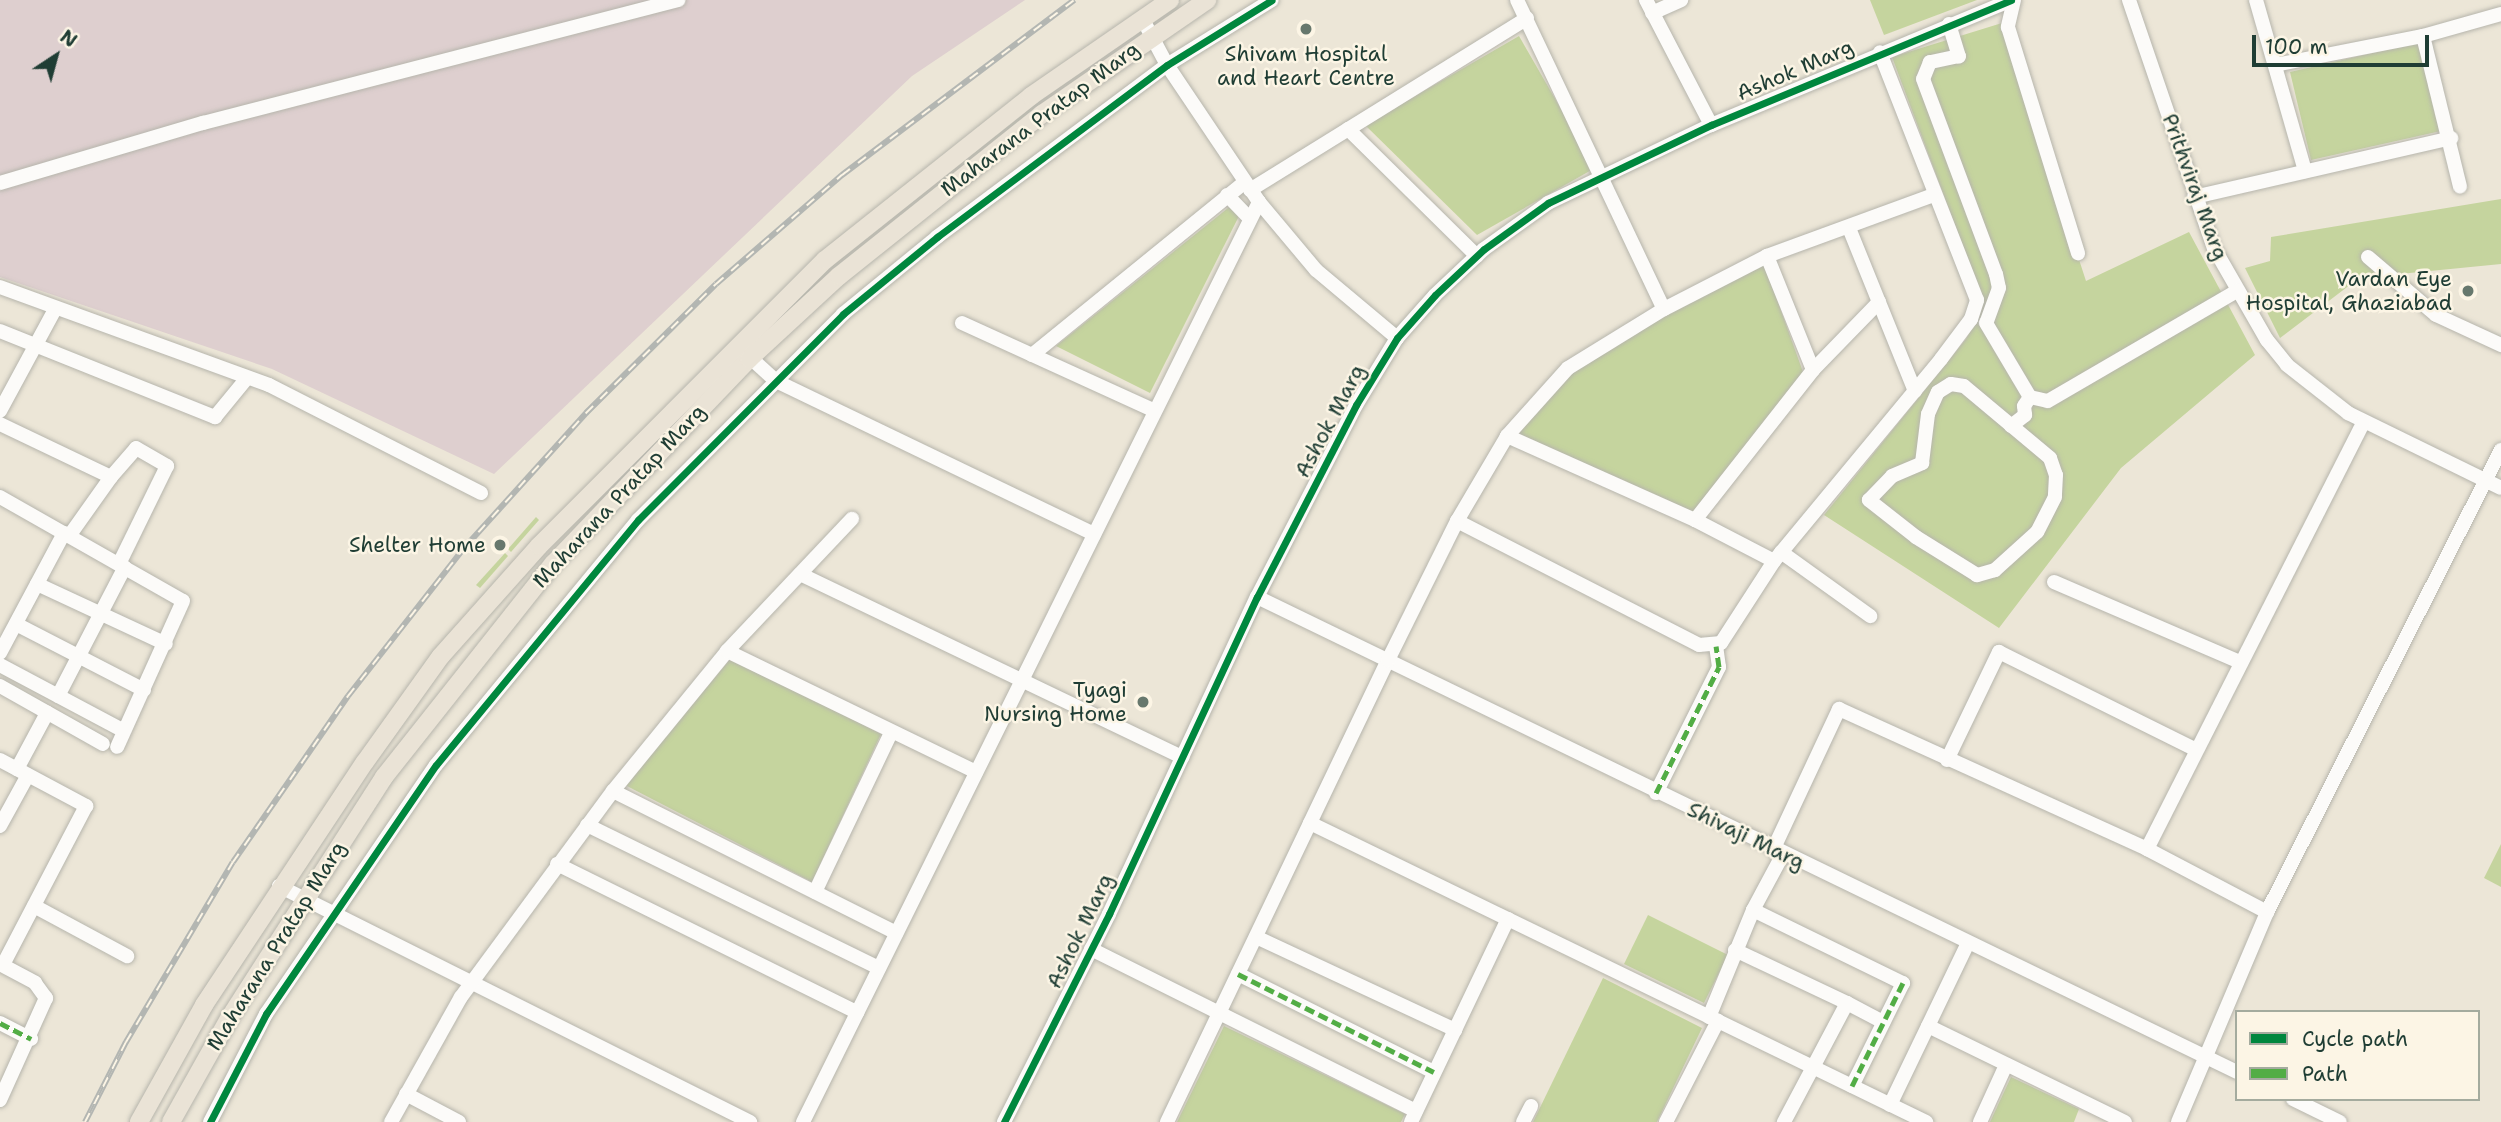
<!DOCTYPE html>
<html>
<head>
<meta charset="utf-8">
<style>
	body { margin:0 }
	#map { position:relative; width:2501px; height:1122px; overflow:hidden; background:#ece6d7; font-family:"Shantell Sans",sans-serif }
	div>[style] { position:absolute }
	[style*='--x'] { left:calc(var(--x)*1px); top:calc(var(--y)*1px); width:calc(var(--w)*1px); rotate:calc(var(--a)*1deg) }
	.industrial>* { inset:0; background:#decfcf }
	.green>* { inset:0; background:#c5d49e }
	.roads { filter:drop-shadow(0 0 2px #b6b5ac) drop-shadow(0 0 2px #b6b5ac) }
	.minor>* { height:14px; margin:-7px; padding:0 7px; transform-origin:7px; border-radius:7px; background:#fcfbf9 }
	.major>* { height:18px; margin:-9px; padding:0 9px; transform-origin:9px; border-radius:9px; background:#eae3d6 }
	.rail>* { height:6px; margin-top:-3px; transform-origin:0; background:repeating-linear-gradient(90deg,#fcf5e5 0 10px,#b3b6b2 0 20px); box-sizing:border-box; border-block:2px solid #b3b6b2 }
	.quiet>* { height:5px; margin-top:-2.5px; transform-origin:0; background:repeating-linear-gradient(90deg,#52ad45 0 10px,transparent 0 15px) }
	.cycleway>* { height:7px; margin:-3.5px; padding:0 3.5px; transform-origin:3.5px; border-radius:3.5px; background:#00873e }
	.dots>* { width:19px; height:19px; translate:-50% -50%; box-sizing:border-box; border:4px solid #fcf5e5; border-radius:50% }
	span { translate:-50% -50%; white-space:nowrap; text-align:center; line-height:1.15; -webkit-text-stroke:5px #fcf5e5; paint-order:stroke }
	.poi-label { font-size:21px; color:#1f3d34 }
	.right { translate:-100% -50%; text-align:right }
	.street-label { font-size:21px; color:#1f3d34 }
	.legend { position:absolute; left:2235px; top:1010px; width:245px; height:91px; box-sizing:border-box; background:#fcf5e5; border:2px solid #a4ab9e; margin:0; padding:9px 12px; list-style:none; font-size:21px; color:#1f3d34 }
	.legend li { display:flex; align-items:center; gap:14px; height:35px }
	.legend b { width:35px; border:2px solid #a4ab9e }
	.north { position:absolute; left:21px; top:21px; width:70px; height:70px; -webkit-text-stroke:5px #fcf5e5; paint-order:stroke; rotate:36deg; font-size:19px; font-weight:700; line-height:28px; text-align:center; color:#1f3d34 }
	.north::after { content:''; display:block; margin:auto; width:24px; height:32px; background:#1f3d34; clip-path:polygon(50% 0,100% 100%,50% 72%,0 100%) }
	.scale { position:absolute; left:2252px; top:35px; width:177px; height:32px; box-sizing:border-box; border:4px solid #1f3d34; border-top:0; padding-left:9px; font-size:21px; line-height:24px; white-space:nowrap; color:#1f3d34; -webkit-text-stroke:5px #fcf5e5; paint-order:stroke }
</style>
</head>
<body>
<div id="map">
	<div class="industrial">
		<i style="clip-path:polygon(0 0,1025px 0,912px 76px,494px 474px,272px 369px,0 277px)"></i>
	</div>
	<div class="green">
		<i style="clip-path:polygon(1870px 0,1977px 0,1884px 35px)"></i>
		<i style="clip-path:polygon(2002px 23px,2086px 281px,2189px 232px,2255px 355px,2121px 468px,1999px 628px,1824px 515px,1966px 339px,1979px 315px,1980px 292px,1892px 57px)"></i>
		<i style="clip-path:polygon(1519px 36px,1595px 168px,1477px 235px,1365px 125px)"></i>
		<i style="clip-path:polygon(2420px 42px,2441px 131px,2311px 160px,2290px 72px)"></i>
		<i style="clip-path:polygon(2501px 199px,2501px 264px,2359px 278px,2280px 338px,2245px 268px,2270px 261px,2271px 237px)"></i>
		<i style="clip-path:polygon(1233px 204px,1239px 216px,1150px 393px,1056px 346px)"></i>
		<i style="clip-path:polygon(1764px 263px,1803px 372px,1692px 514px,1516px 434px,1571px 369px,1670px 305px)"></i>
		<i style="clip-path:polygon(536px 517px,539px 520px,511px 552px,508px 549px)"></i>
		<i style="clip-path:polygon(505px 553px,508px 556px,480px 588px,476px 585px)"></i>
		<i style="clip-path:polygon(731px 658px,881px 734px,812px 882px,625px 785px)"></i>
		<i style="clip-path:polygon(2501px 844px,2501px 887px,2484px 878px)"></i>
		<i style="clip-path:polygon(1648px 915px,1728px 955px,1704px 1003px,1624px 964px)"></i>
		<i style="clip-path:polygon(1603px 978px,1702px 1028px,1657px 1122px,1533px 1122px)"></i>
		<i style="clip-path:polygon(1224px 1026px,1405px 1114px,1401px 1122px,1177px 1122px)"></i>
		<i style="clip-path:polygon(2011px 1077px,2079px 1109px,2074px 1122px,1990px 1122px)"></i>
	</div>
	<div class="roads">
		<div class="minor">
			<i style="--x:1517;--y:0;--w:342;--a:64.6"></i>
			<i style="--x:1646;--y:0;--w:141;--a:62.5"></i>
			<i style="--x:2014;--y:0;--w:28;--a:103"></i>
			<i style="--x:2008;--y:27;--w:237;--a:72.8"></i>
			<i style="--x:2129;--y:0;--w:262;--a:71.1"></i>
			<i style="--x:2214;--y:248;--w:106;--a:60.1"></i>
			<i style="--x:2267;--y:340;--w:32;--a:51"></i>
			<i style="--x:2287;--y:365;--w:78;--a:38.2"></i>
			<i style="--x:2348;--y:413;--w:170;--a:26.1"></i>
			<i style="--x:2256;--y:0;--w:178;--a:74"></i>
			<i style="--x:1652;--y:13;--w:32;--a:-24"></i>
			<i style="--x:1142;--y:18;--w:53;--a:62"></i>
			<i style="--x:1167;--y:65;--w:165;--a:56.1"></i>
			<i style="--x:1259;--y:202;--w:89;--a:50"></i>
			<i style="--x:1316;--y:270;--w:106;--a:40"></i>
			<i style="--x:1949;--y:24;--w:34;--a:73"></i>
			<i style="--x:1959;--y:56;--w:30;--a:168"></i>
			<i style="--x:1930;--y:62;--w:18;--a:112"></i>
			<i style="--x:1923;--y:79;--w:208;--a:69.5"></i>
			<i style="--x:1996;--y:274;--w:14;--a:78"></i>
			<i style="--x:1999;--y:288;--w:37;--a:110"></i>
			<i style="--x:1986;--y:323;--w:86;--a:59.3"></i>
			<i style="--x:2423;--y:36;--w:155;--a:76.2"></i>
			<i style="--x:2275;--y:65;--w:151;--a:-11.1"></i>
			<i style="--x:2423;--y:36;--w:81;--a:-15.8"></i>
			<i style="--x:1348;--y:129;--w:181;--a:44.6"></i>
			<i style="--x:0;--y:183;--w:212;--a:-16.5"></i>
			<i style="--x:203;--y:123;--w:491;--a:-14.5"></i>
			<i style="--x:1250;--y:190;--w:326;--a:-31.8"></i>
			<i style="--x:1227;--y:195;--w:33;--a:46"></i>
			<i style="--x:2194;--y:197;--w:264;--a:-12.9"></i>
			<i style="--x:1849;--y:228;--w:176;--a:68"></i>
			<i style="--x:2368;--y:257;--w:89;--a:40.5"></i>
			<i style="--x:2436;--y:315;--w:72;--a:24.8"></i>
			<i style="--x:0;--y:287;--w:286;--a:20"></i>
			<i style="--x:269;--y:385;--w:238;--a:27"></i>
			<i style="--x:962;--y:323;--w:212;--a:24.5"></i>
			<i style="--x:0;--y:331;--w:232;--a:21.8"></i>
			<i style="--x:215;--y:417;--w:50;--a:-50.6"></i>
			<i style="--x:743;--y:351;--w:45;--a:42.3"></i>
			<i style="--x:776;--y:381;--w:353;--a:25.7"></i>
			<i style="--x:1032;--y:355;--w:274;--a:-39.1"></i>
			<i style="--x:1813;--y:370;--w:95;--a:-45.9"></i>
			<i style="--x:1951;--y:384;--w:13;--a:9"></i>
			<i style="--x:1964;--y:386;--w:112;--a:39.9"></i>
			<i style="--x:2050;--y:458;--w:18;--a:71"></i>
			<i style="--x:2056;--y:475;--w:22;--a:93"></i>
			<i style="--x:2055;--y:497;--w:39;--a:117"></i>
			<i style="--x:2037;--y:532;--w:57;--a:137.9"></i>
			<i style="--x:1995;--y:570;--w:19;--a:164"></i>
			<i style="--x:1977;--y:575;--w:72;--a:-148.1"></i>
			<i style="--x:1916;--y:537;--w:60;--a:-141.8"></i>
			<i style="--x:1869;--y:500;--w:33;--a:-46"></i>
			<i style="--x:1892;--y:476;--w:33;--a:-23"></i>
			<i style="--x:1922;--y:463;--w:49;--a:-83"></i>
			<i style="--x:1928;--y:414;--w:24;--a:-66"></i>
			<i style="--x:1938;--y:392;--w:15;--a:-32"></i>
			<i style="--x:0;--y:411;--w:114;--a:-61.6"></i>
			<i style="--x:0;--y:424;--w:123;--a:25.5"></i>
			<i style="--x:111;--y:477;--w:72;--a:125.4"></i>
			<i style="--x:2011;--y:426;--w:18;--a:-38"></i>
			<i style="--x:2025;--y:415;--w:9;--a:-96"></i>
			<i style="--x:2024;--y:406;--w:11;--a:-56"></i>
			<i style="--x:2030;--y:397;--w:18;--a:13"></i>
			<i style="--x:2048;--y:401;--w:219;--a:-30.2"></i>
			<i style="--x:1507;--y:436;--w:206;--a:24.1"></i>
			<i style="--x:1695;--y:520;--w:89;--a:27.4"></i>
			<i style="--x:111;--y:477;--w:38;--a:-49"></i>
			<i style="--x:136;--y:448;--w:36;--a:30"></i>
			<i style="--x:167;--y:466;--w:109;--a:116.1"></i>
			<i style="--x:0;--y:497;--w:210;--a:29.6"></i>
			<i style="--x:183;--y:601;--w:160;--a:114.3"></i>
			<i style="--x:1695;--y:520;--w:191;--a:-51.8"></i>
			<i style="--x:1813;--y:370;--w:123;--a:-112"></i>
			<i style="--x:1457;--y:521;--w:272;--a:27.1"></i>
			<i style="--x:1699;--y:645;--w:22;--a:-5"></i>
			<i style="--x:1721;--y:643;--w:98;--a:-57.1"></i>
			<i style="--x:1774;--y:561;--w:262;--a:-50.4"></i>
			<i style="--x:1941;--y:359;--w:50;--a:-53.1"></i>
			<i style="--x:1971;--y:319;--w:20;--a:-72"></i>
			<i style="--x:1977;--y:300;--w:266;--a:-111.4"></i>
			<i style="--x:1781;--y:552;--w:110;--a:35.7"></i>
			<i style="--x:800;--y:574;--w:424;--a:25.6"></i>
			<i style="--x:2054;--y:582;--w:202;--a:23.3"></i>
			<i style="--x:37;--y:584;--w:142;--a:24.9"></i>
			<i style="--x:1257;--y:597;--w:1089;--a:25.86"></i>
			<i style="--x:16;--y:624;--w:144;--a:27.3"></i>
			<i style="--x:727;--y:651;--w:277;--a:25.9"></i>
			<i style="--x:0;--y:653;--w:136;--a:-61.9"></i>
			<i style="--x:0;--y:665;--w:140;--a:28"></i>
			<i style="--x:0;--y:686;--w:118;--a:29.4"></i>
			<i style="--x:58;--y:696;--w:145;--a:-62.6"></i>
			<i style="--x:0;--y:760;--w:98;--a:28.1"></i>
			<i style="--x:86;--y:806;--w:179;--a:117.6"></i>
			<i style="--x:1947;--y:760;--w:120;--a:-64.3"></i>
			<i style="--x:1999;--y:652;--w:220;--a:26.4"></i>
			<i style="--x:17;--y:769;--w:64;--a:-61.8"></i>
			<i style="--x:613;--y:791;--w:317;--a:26.6"></i>
			<i style="--x:1656;--y:793;--w:141;--a:-63.4"></i>
			<i style="--x:1719;--y:667;--w:21;--a:-98"></i>
			<i style="--x:1310;--y:823;--w:685;--a:25.89"></i>
			<i style="--x:587;--y:825;--w:325;--a:26.1"></i>
			<i style="--x:0;--y:826;--w:58;--a:-61.2"></i>
			<i style="--x:2147;--y:849;--w:478;--a:-63.1"></i>
			<i style="--x:1773;--y:850;--w:156;--a:-64.9"></i>
			<i style="--x:1839;--y:709;--w:338;--a:24.4"></i>
			<i style="--x:2147;--y:849;--w:136;--a:27.7"></i>
			<i style="--x:557;--y:864;--w:335;--a:26.3"></i>
			<i style="--x:279;--y:886;--w:527;--a:26.61"></i>
			<i style="--x:815;--y:892;--w:176;--a:-64.5"></i>
			<i style="--x:34;--y:906;--w:106;--a:28.3"></i>
			<i style="--x:1753;--y:910;--w:167;--a:26"></i>
			<i style="--x:1903;--y:983;--w:115;--a:116.3"></i>
			<i style="--x:1256;--y:937;--w:220;--a:25"></i>
			<i style="--x:1091;--y:949;--w:363;--a:26.5"></i>
			<i style="--x:1735;--y:950;--w:124;--a:25.3"></i>
			<i style="--x:1847;--y:1003;--w:135;--a:117.9"></i>
			<i style="--x:0;--y:964;--w:40;--a:28"></i>
			<i style="--x:35;--y:983;--w:19;--a:54"></i>
			<i style="--x:46;--y:998;--w:112;--a:114.3"></i>
			<i style="--x:1238;--y:974;--w:219;--a:26.6"></i>
			<i style="--x:1847;--y:1003;--w:41;--a:27.8"></i>
			<i style="--x:1709;--y:1017;--w:116;--a:-67.6"></i>
			<i style="--x:1753;--y:910;--w:64;--a:-61.8"></i>
			<i style="--x:0;--y:1023;--w:35;--a:27"></i>
			<i style="--x:1928;--y:1026;--w:219;--a:26"></i>
			<i style="--x:406;--y:1094;--w:60;--a:27.8"></i>
			<i style="--x:2293;--y:1099;--w:52;--a:26.1"></i>
			<i style="--x:1890;--y:1105;--w:180;--a:-64.3"></i>
			<i style="--x:210;--y:1122;--w:122;--a:-62.6"></i>
			<i style="--x:266;--y:1014;--w:301;--a:-55.7"></i>
			<i style="--x:436;--y:765;--w:318;--a:-50.5"></i>
			<i style="--x:638;--y:520;--w:291;--a:-45.1"></i>
			<i style="--x:843;--y:314;--w:122;--a:-39.3"></i>
			<i style="--x:937;--y:237;--w:287;--a:-36.8"></i>
			<i style="--x:1167;--y:65;--w:123;--a:-31.8"></i>
			<i style="--x:391;--y:1122;--w:143;--a:-60.8"></i>
			<i style="--x:461;--y:997;--w:256;--a:-53.6"></i>
			<i style="--x:613;--y:791;--w:181;--a:-50.8"></i>
			<i style="--x:727;--y:651;--w:182;--a:-46.6"></i>
			<i style="--x:803;--y:1122;--w:1027;--a:-63.63"></i>
			<i style="--x:1004;--y:1122;--w:233;--a:-63.2"></i>
			<i style="--x:1109;--y:914;--w:350;--a:-65"></i>
			<i style="--x:1257;--y:597;--w:216;--a:-62.7"></i>
			<i style="--x:1356;--y:405;--w:79;--a:-58.5"></i>
			<i style="--x:1397;--y:338;--w:57;--a:-48.5"></i>
			<i style="--x:1435;--y:295;--w:67;--a:-43.2"></i>
			<i style="--x:1484;--y:249;--w:79;--a:-35.7"></i>
			<i style="--x:1548;--y:203;--w:181;--a:-25.6"></i>
			<i style="--x:1711;--y:125;--w:325;--a:-22.6"></i>
			<i style="--x:1167;--y:1122;--w:512;--a:-64.44"></i>
			<i style="--x:1388;--y:660;--w:155;--a:-63.6"></i>
			<i style="--x:1457;--y:521;--w:99;--a:-59.5"></i>
			<i style="--x:1507;--y:436;--w:91;--a:-48.1"></i>
			<i style="--x:1568;--y:368;--w:113;--a:-31.6"></i>
			<i style="--x:1664;--y:309;--w:116;--a:-27.2"></i>
			<i style="--x:1767;--y:256;--w:178;--a:-20.1"></i>
			<i style="--x:1411;--y:1122;--w:225;--a:-64.5"></i>
			<i style="--x:1523;--y:1122;--w:18;--a:-63"></i>
			<i style="--x:1666;--y:1122;--w:114;--a:-62.8"></i>
			<i style="--x:1980;--y:1122;--w:63;--a:-65.5"></i>
			<i style="--x:2178;--y:1122;--w:228;--a:-67"></i>
			<i style="--x:2267;--y:912;--w:518;--a:-63.14"></i>
		</div>
		<div class="major">
			<i style="--x:139;--y:1122;--w:134;--a:-60.9"></i>
			<i style="--x:204;--y:1005;--w:291;--a:-56.5"></i>
			<i style="--x:365;--y:762;--w:130;--a:-54.4"></i>
			<i style="--x:441;--y:656;--w:147;--a:-48.3"></i>
			<i style="--x:539;--y:546;--w:404;--a:-45"></i>
			<i style="--x:825;--y:260;--w:263;--a:-38.5"></i>
			<i style="--x:1031;--y:96;--w:169;--a:-34.6"></i>
			<i style="--x:171;--y:1122;--w:120;--a:-60.7"></i>
			<i style="--x:230;--y:1017;--w:285;--a:-57.3"></i>
			<i style="--x:384;--y:777;--w:272;--a:-51.6"></i>
			<i style="--x:553;--y:564;--w:284;--a:-46.3"></i>
			<i style="--x:749;--y:359;--w:122;--a:-42.7"></i>
			<i style="--x:839;--y:276;--w:260;--a:-38.6"></i>
			<i style="--x:1042;--y:114;--w:201;--a:-34.6"></i>
		</div>
	</div>
	<div class="rail">
		<i style="--x:85;--y:1122;--w:90;--a:-62.9"></i>
		<i style="--x:126;--y:1042;--w:209;--a:-59.3"></i>
		<i style="--x:233;--y:862;--w:202;--a:-55.3"></i>
		<i style="--x:348;--y:696;--w:189;--a:-51.9"></i>
		<i style="--x:465;--y:547;--w:181;--a:-47.9"></i>
		<i style="--x:586;--y:413;--w:183;--a:-44.8"></i>
		<i style="--x:716;--y:284;--w:167;--a:-40.9"></i>
		<i style="--x:842;--y:175;--w:291;--a:-37"></i>
	</div>
	<div class="quiet">
		<i style="--x:1656;--y:793;--w:141;--a:-63.4"></i>
		<i style="--x:1719;--y:667;--w:21;--a:-98"></i>
		<i style="--x:1238;--y:974;--w:219;--a:26.6"></i>
		<i style="--x:0;--y:1023;--w:35;--a:27"></i>
		<i style="--x:1852;--y:1086;--w:115;--a:-63.7"></i>
	</div>
	<div class="cycleway">
		<i style="--x:210;--y:1122;--w:122;--a:-62.6"></i>
		<i style="--x:266;--y:1014;--w:301;--a:-55.7"></i>
		<i style="--x:436;--y:765;--w:318;--a:-50.5"></i>
		<i style="--x:638;--y:520;--w:291;--a:-45.1"></i>
		<i style="--x:843;--y:314;--w:122;--a:-39.3"></i>
		<i style="--x:937;--y:237;--w:287;--a:-36.8"></i>
		<i style="--x:1167;--y:65;--w:123;--a:-31.8"></i>
		<i style="--x:1004;--y:1122;--w:233;--a:-63.2"></i>
		<i style="--x:1109;--y:914;--w:350;--a:-65"></i>
		<i style="--x:1257;--y:597;--w:216;--a:-62.7"></i>
		<i style="--x:1356;--y:405;--w:79;--a:-58.5"></i>
		<i style="--x:1397;--y:338;--w:57;--a:-48.5"></i>
		<i style="--x:1435;--y:295;--w:67;--a:-43.2"></i>
		<i style="--x:1484;--y:249;--w:79;--a:-35.7"></i>
		<i style="--x:1548;--y:203;--w:181;--a:-25.6"></i>
		<i style="--x:1711;--y:125;--w:325;--a:-22.6"></i>
	</div>
	<div class="dots">
		<i style="left:1306px;top:29px;background:#67786d"></i>
		<i style="left:2468px;top:291px;background:#67786d"></i>
		<i style="left:500px;top:545px;background:#67786d"></i>
		<i style="left:1143px;top:702px;background:#67786d"></i>
	</div>
	<div class="poi-label">
		<span style="left:1306px;top:66px">Shivam Hospital<br>and Heart Centre</span>
		<span class="right" style="left:2452px;top:291px">Vardan Eye<br>Hospital, Ghaziabad</span>
		<span class="right" style="left:486px;top:545px">Shelter Home</span>
		<span class="right" style="left:1127px;top:702px">Tyagi<br>Nursing Home</span>
	</div>
	<div class="street-label">
		<span style="left:1795px;top:70px;rotate:-23deg">Ashok Marg</span>
		<span style="left:1040px;top:119px;rotate:-37deg">Maharana Pratap Marg</span>
		<span style="left:2195px;top:187px;rotate:70deg">Prithviraj Marg</span>
		<span style="left:1330px;top:421px;rotate:-62deg">Ashok Marg</span>
		<span style="left:619px;top:496px;rotate:-47deg">Maharana Pratap Marg</span>
		<span style="left:1746px;top:836px;rotate:26deg">Shivaji Marg</span>
		<span style="left:1080px;top:931px;rotate:-64deg">Ashok Marg</span>
		<span style="left:276px;top:946px;rotate:-58deg">Maharana Pratap Marg</span>
	</div>
	<ul class="legend">
	<li><b style="height:9px;background:#00873e"></b>Cycle path</li>
	<li><b style="height:9px;background:#52ad45"></b>Path</li>
	</ul>
	<div class="north">N</div>
	<div class="scale">100 m</div>
</div>
</body>
</html>
